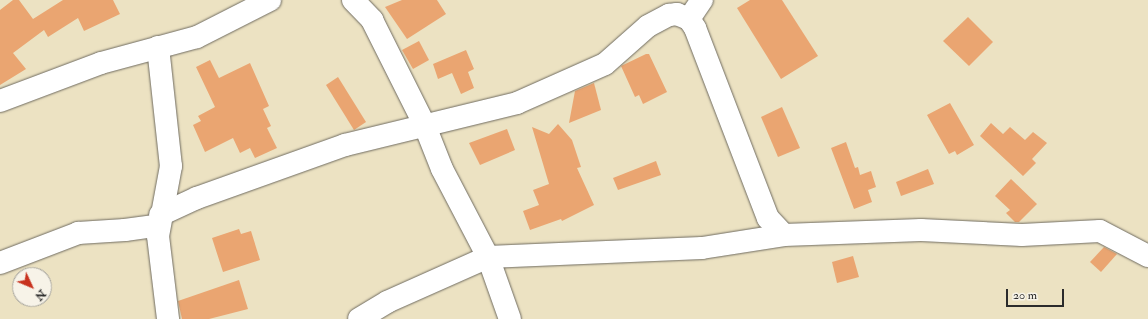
<!DOCTYPE html>
<html>
<head>
<meta charset="utf-8">
<style>
	body { margin:0 }
	#map { position:relative; width:1148px; height:319px; overflow:hidden; background:#ece2c2; font-family:"IM FELL Double Pica",serif }
	div>[style] { position:absolute }
	[style*='--x'] { left:calc(var(--x)*1px); top:calc(var(--y)*1px); width:calc(var(--w)*1px); rotate:calc(var(--a)*1deg) }
	.building>* { inset:0; background:#eaa571 }
	.roads { filter:drop-shadow(0 0 1px #6f6b60) drop-shadow(0 0 1px #6f6b60) }
	.minor>* { height:22px; margin:-11px; padding:0 11px; transform-origin:11px; border-radius:11px; background:#fff }
	span { translate:-50% -50%; white-space:nowrap; text-align:center; line-height:1.15; -webkit-text-stroke:3.5px #f7f3e8; paint-order:stroke }
	.north { position:absolute; left:12px; top:267px; width:40px; height:40px; box-sizing:border-box; background:#f7f3e8; border:1px solid #a5a39c; border-radius:50%; rotate:134deg; font-size:11px; font-weight:700; line-height:16px; text-align:center; color:#2b2b2b }
	.north::after { content:''; display:block; margin:auto; width:14px; height:18px; background:#c8321e; clip-path:polygon(50% 0,100% 100%,50% 72%,0 100%) }
	.scale { position:absolute; left:1006px; top:289px; width:58px; height:18px; box-sizing:border-box; border:2px solid #2b2b2b; border-top:0; padding-left:5px; font-size:12px; line-height:14px; white-space:nowrap; color:#2b2b2b; -webkit-text-stroke:3px #f7f3e8; paint-order:stroke }
</style>
</head>
<body>
<div id="map">
	<div class="building">
		<i style="clip-path:polygon(13px 0,19px 0,33px 19px,63px 0,113px 0,120px 14px,84px 31px,78px 18px,48px 37px,44px 30px,13px 53px,26px 69px,0 85px,0 10px)"></i>
		<i style="clip-path:polygon(402px 0,437px 0,446px 14px,407px 39px,385px 7px)"></i>
		<i style="clip-path:polygon(750px 0,782px 0,818px 56px,781px 79px,737px 8px)"></i>
		<i style="clip-path:polygon(968px 17px,993px 42px,969px 66px,943px 41px)"></i>
		<i style="clip-path:polygon(419px 41px,429px 60px,413px 69px,402px 50px)"></i>
		<i style="clip-path:polygon(466px 50px,474px 69px,468px 72px,474px 88px,461px 94px,452px 73px,438px 79px,433px 64px)"></i>
		<i style="clip-path:polygon(646px 54px,649px 54px,667px 92px,643px 104px,639px 95px,635px 97px,621px 66px)"></i>
		<i style="clip-path:polygon(210px 60px,219px 78px,250px 63px,269px 106px,263px 109px,271px 126px,267px 128px,277px 148px,255px 158px,250px 148px,240px 153px,233px 138px,205px 152px,193px 125px,201px 121px,198px 116px,215px 107px,196px 67px)"></i>
		<i style="clip-path:polygon(338px 77px,366px 122px,354px 130px,326px 85px)"></i>
		<i style="clip-path:polygon(594px 83px,601px 110px,569px 123px,575px 91px)"></i>
		<i style="clip-path:polygon(950px 103px,974px 145px,957px 155px,955px 151px,949px 154px,927px 115px)"></i>
		<i style="clip-path:polygon(782px 107px,800px 148px,778px 157px,761px 117px)"></i>
		<i style="clip-path:polygon(991px 123px,1003px 134px,1010px 127px,1025px 140px,1033px 132px,1047px 143px,1032px 159px,1036px 163px,1023px 176px,980px 136px)"></i>
		<i style="clip-path:polygon(558px 124px,572px 140px,581px 167px,577px 168px,594px 205px,562px 221px,561px 219px,530px 230px,523px 211px,539px 205px,533px 190px,549px 184px,532px 127px,549px 134px)"></i>
		<i style="clip-path:polygon(507px 129px,515px 150px,480px 165px,469px 143px)"></i>
		<i style="clip-path:polygon(846px 142px,855px 168px,858px 167px,860px 175px,871px 171px,876px 187px,868px 190px,872px 202px,854px 209px,831px 148px)"></i>
		<i style="clip-path:polygon(656px 161px,661px 175px,618px 190px,613px 178px)"></i>
		<i style="clip-path:polygon(928px 169px,934px 184px,901px 196px,896px 182px)"></i>
		<i style="clip-path:polygon(1011px 179px,1037px 204px,1019px 222px,1015px 222px,1006px 213px,1010px 210px,995px 196px)"></i>
		<i style="clip-path:polygon(239px 229px,241px 234px,251px 231px,260px 260px,223px 272px,212px 238px)"></i>
		<i style="clip-path:polygon(1104px 247px,1117px 254px,1101px 272px,1090px 262px)"></i>
		<i style="clip-path:polygon(853px 256px,859px 277px,837px 283px,832px 262px)"></i>
		<i style="clip-path:polygon(239px 280px,248px 309px,209px 319px,182px 319px,178px 301px)"></i>
	</div>
	<div class="roads">
		<div class="minor">
			<i style="--x:353;--y:0;--w:28;--a:46"></i>
			<i style="--x:372;--y:20;--w:119;--a:63.4"></i>
			<i style="--x:425;--y:126;--w:46;--a:68.4"></i>
			<i style="--x:442;--y:169;--w:99;--a:62.4"></i>
			<i style="--x:488;--y:257;--w:66;--a:70.5"></i>
			<i style="--x:689;--y:19;--w:23;--a:-56"></i>
			<i style="--x:158;--y:47;--w:120;--a:83.8"></i>
			<i style="--x:171;--y:166;--w:71;--a:100.5"></i>
			<i style="--x:158;--y:236;--w:84;--a:83.1"></i>
			<i style="--x:0;--y:101;--w:108;--a:-20.6"></i>
			<i style="--x:101;--y:63;--w:99;--a:-15.2"></i>
			<i style="--x:197;--y:37;--w:82;--a:-26.9"></i>
			<i style="--x:160;--y:215;--w:41;--a:-24.7"></i>
			<i style="--x:197;--y:198;--w:157;--a:-19.7"></i>
			<i style="--x:345;--y:145;--w:177;--a:-13.7"></i>
			<i style="--x:517;--y:103;--w:96;--a:-23.9"></i>
			<i style="--x:605;--y:64;--w:57;--a:-41.5"></i>
			<i style="--x:648;--y:26;--w:24;--a:-28"></i>
			<i style="--x:669;--y:15;--w:8;--a:-7"></i>
			<i style="--x:677;--y:14;--w:13;--a:23"></i>
			<i style="--x:689;--y:19;--w:11;--a:56"></i>
			<i style="--x:695;--y:28;--w:204;--a:69"></i>
			<i style="--x:768;--y:218;--w:23;--a:47"></i>
			<i style="--x:0;--y:263;--w:84;--a:-21"></i>
			<i style="--x:78;--y:233;--w:47;--a:-3.7"></i>
			<i style="--x:125;--y:230;--w:34;--a:-8"></i>
			<i style="--x:359;--y:319;--w:33;--a:-31"></i>
			<i style="--x:387;--y:302;--w:111;--a:-24"></i>
			<i style="--x:488;--y:257;--w:214;--a:-2.4"></i>
			<i style="--x:702;--y:248;--w:83;--a:-9"></i>
			<i style="--x:784;--y:235;--w:137;--a:-2.1"></i>
			<i style="--x:921;--y:230;--w:101;--a:2.8"></i>
			<i style="--x:1022;--y:235;--w:78;--a:-2.9"></i>
			<i style="--x:1100;--y:231;--w:54;--a:27.5"></i>
		</div>
	</div>
	<div class="north">N</div>
	<div class="scale">20 m</div>
</div>
</body>
</html>
